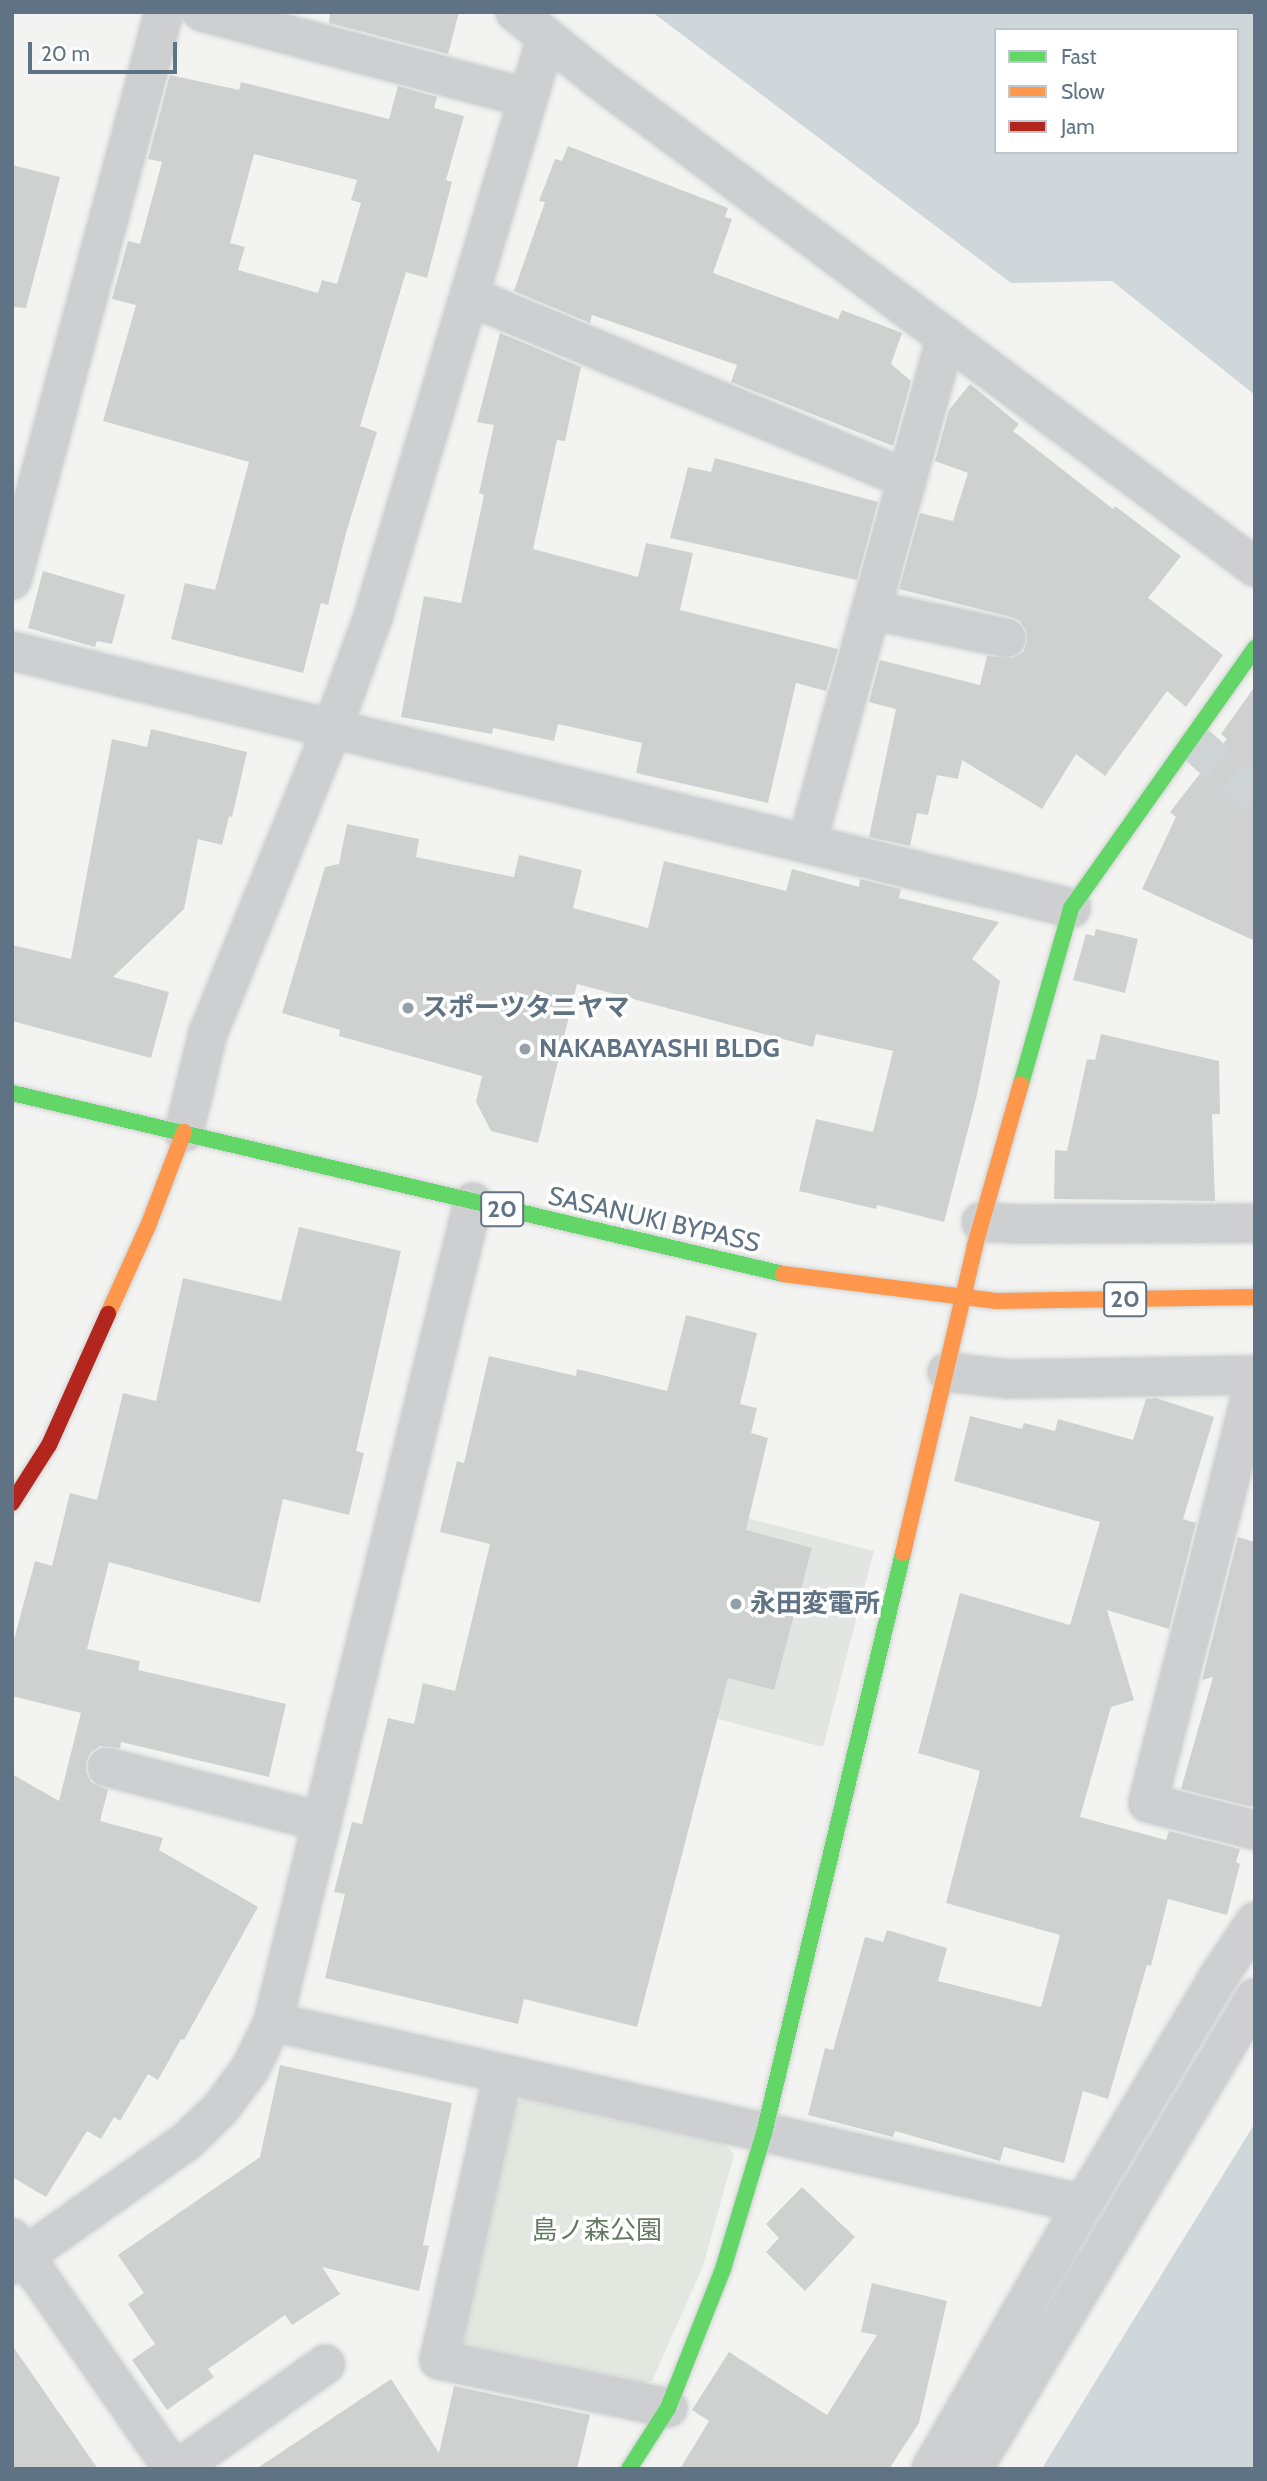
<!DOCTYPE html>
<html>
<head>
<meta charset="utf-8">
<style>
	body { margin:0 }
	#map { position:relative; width:1267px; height:2481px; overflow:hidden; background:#f3f4f1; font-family:Cabin,"Noto Sans JP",sans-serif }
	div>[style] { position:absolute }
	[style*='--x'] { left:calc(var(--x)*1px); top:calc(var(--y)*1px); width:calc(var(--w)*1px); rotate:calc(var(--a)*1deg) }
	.built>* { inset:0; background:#e3e5e3 }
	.green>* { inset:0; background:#e2e7df }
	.water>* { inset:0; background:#d0d7db }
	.building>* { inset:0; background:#cfd1d1 }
	.street-tunnel>* { height:38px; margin-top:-19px; transform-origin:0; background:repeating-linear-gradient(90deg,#ced4d6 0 38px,transparent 0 57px) }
	.roads { filter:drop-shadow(0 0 2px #cfd1d2) drop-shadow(0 0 2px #cfd1d2) }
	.street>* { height:38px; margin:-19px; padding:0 19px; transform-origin:19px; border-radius:19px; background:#cecfd0 }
	.fast>* { height:16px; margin:-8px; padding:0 8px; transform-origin:8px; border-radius:8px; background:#63d668 }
	.slow>* { height:16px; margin:-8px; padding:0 8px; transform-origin:8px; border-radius:8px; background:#ff974d }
	.jam>* { height:16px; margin:-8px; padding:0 8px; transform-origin:8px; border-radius:8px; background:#b3261e }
	.dots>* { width:19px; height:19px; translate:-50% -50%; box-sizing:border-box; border:4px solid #fff; border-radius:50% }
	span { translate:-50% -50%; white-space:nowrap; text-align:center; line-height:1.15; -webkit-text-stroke:7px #fff; paint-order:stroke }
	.shield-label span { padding:2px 5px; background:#fff; border:2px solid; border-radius:5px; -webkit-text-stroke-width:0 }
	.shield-label { font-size:24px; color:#607384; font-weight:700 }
	.poi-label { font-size:26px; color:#607384; font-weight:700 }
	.left { translate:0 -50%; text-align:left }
	.street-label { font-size:26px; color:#607384 }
	.park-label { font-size:26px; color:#647a60 }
	.frame { position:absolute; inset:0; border:14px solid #607384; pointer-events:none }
	.legend { position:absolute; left:994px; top:28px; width:245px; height:126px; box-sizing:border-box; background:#fff; border:2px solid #bfc7ce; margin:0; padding:9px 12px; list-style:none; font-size:21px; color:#607384 }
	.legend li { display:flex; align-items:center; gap:14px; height:35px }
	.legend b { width:35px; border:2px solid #bfc7ce }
	.scale { position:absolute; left:28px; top:42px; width:149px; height:32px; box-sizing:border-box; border:4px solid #607384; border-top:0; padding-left:9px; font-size:21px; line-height:24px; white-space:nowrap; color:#607384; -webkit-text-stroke:5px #fff; paint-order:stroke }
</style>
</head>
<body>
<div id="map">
	<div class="built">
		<i style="clip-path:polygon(670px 1498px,874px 1551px,823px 1747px,620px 1693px)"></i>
	</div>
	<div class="green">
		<i style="clip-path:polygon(529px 2095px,718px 2138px,734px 2154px,703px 2266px,652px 2381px,618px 2388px,474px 2355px,458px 2337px,513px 2105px)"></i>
	</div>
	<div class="water">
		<i style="clip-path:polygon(evenodd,652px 12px,1255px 12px,1255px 395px,1112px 281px,1011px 283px,652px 12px,996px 30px,1237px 30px,1237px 152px,996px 152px,996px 30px)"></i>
		<i style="clip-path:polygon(1255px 2123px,1255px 2469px,1042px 2469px,1044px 2465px)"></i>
	</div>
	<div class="building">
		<i style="clip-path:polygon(330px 12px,459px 12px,448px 54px,329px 23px)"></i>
		<i style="clip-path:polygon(evenodd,170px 75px,239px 90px,241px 82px,389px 119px,398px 86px,437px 97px,434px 108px,464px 116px,446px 180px,452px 182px,427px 278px,406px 272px,360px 426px,377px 432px,346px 533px,328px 605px,321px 603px,303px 673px,171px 639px,185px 583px,215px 590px,249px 462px,103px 421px,136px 305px,112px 299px,128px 241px,140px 244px,162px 162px,148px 159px,170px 75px,254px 154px,357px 180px,351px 200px,361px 203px,337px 284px,322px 280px,318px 293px,238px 270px,245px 247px,230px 243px,254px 154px)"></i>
		<i style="clip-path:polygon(568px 146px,728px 208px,725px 217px,732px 219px,713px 273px,838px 319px,842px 310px,902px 333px,891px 364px,911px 381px,893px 446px,731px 382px,737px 365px,592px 315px,590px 323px,514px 291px,545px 202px,539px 201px,555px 159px,562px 161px)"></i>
		<i style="clip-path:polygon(12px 165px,60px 177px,26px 308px,12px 307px)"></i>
		<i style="clip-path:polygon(500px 333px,581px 367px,565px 441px,557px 440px,533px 549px,638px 577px,646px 543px,693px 553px,680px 610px,838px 649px,826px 691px,796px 683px,768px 803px,636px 773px,642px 743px,558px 724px,554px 741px,493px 728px,492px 734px,401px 717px,424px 596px,461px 603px,484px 495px,479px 493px,494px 425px,477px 422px)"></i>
		<i style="clip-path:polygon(970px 384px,1019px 424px,1013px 431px,1113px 509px,1115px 506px,1181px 556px,1148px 598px,1223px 655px,1186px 707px,1167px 691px,1105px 776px,1076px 754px,1042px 809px,962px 760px,958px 779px,937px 775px,928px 815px,917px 813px,910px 846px,869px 837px,896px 709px,869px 702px,880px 660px,980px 685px,987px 656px,1013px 658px,1023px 652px,1027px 642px,1026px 631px,1020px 621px,1011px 617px,899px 589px,920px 513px,953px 521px,968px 473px,935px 461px,949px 410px)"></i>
		<i style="clip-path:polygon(715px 458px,878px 502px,857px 580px,670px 538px,688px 467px,711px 472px)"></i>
		<i style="clip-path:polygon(43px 571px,125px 595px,112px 644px,97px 641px,95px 647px,28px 628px)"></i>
		<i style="clip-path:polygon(1255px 686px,1255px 941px,1142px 889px,1176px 817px,1170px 812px,1227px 739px,1221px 734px)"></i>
		<i style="clip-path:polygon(151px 729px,247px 752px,232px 817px,229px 816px,222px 845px,198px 839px,184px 909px,113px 977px,169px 992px,151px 1058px,12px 1021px,12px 945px,71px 959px,112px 739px,147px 747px)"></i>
		<i style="clip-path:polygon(347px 824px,419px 839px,416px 857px,514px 877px,519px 855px,582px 870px,573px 908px,648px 928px,664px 861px,786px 891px,792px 869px,859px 887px,860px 879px,901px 889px,899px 898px,999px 922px,972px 959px,1000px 981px,977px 1095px,944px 1222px,877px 1205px,876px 1209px,799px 1191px,816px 1119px,873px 1132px,893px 1051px,816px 1034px,813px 1047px,577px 984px,538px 1143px,491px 1131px,476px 1102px,482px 1076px,339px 1036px,340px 1030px,282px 1013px,325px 867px,339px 864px)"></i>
		<i style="clip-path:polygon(1096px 929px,1138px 939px,1125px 993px,1073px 980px,1086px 934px,1094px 936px)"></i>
		<i style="clip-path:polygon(1101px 1034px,1219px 1061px,1220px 1114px,1212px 1114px,1215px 1201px,1054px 1199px,1055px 1150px,1067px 1151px,1087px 1059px,1095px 1060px)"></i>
		<i style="clip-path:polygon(299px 1227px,401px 1251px,356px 1451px,364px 1453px,349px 1515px,283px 1499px,260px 1603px,109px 1562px,87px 1649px,140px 1661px,138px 1670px,286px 1704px,269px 1777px,121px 1742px,120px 1748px,100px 1746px,91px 1752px,86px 1762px,86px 1772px,91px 1782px,108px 1790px,100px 1821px,163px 1838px,159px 1850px,258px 1907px,184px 2040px,181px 2039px,158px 2080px,148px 2074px,120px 2121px,114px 2117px,101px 2139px,87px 2131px,46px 2197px,12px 2177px,12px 1774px,59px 1801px,81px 1713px,12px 1696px,12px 1647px,35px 1561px,52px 1566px,70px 1493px,97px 1500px,123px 1393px,156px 1401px,183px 1278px,281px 1301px)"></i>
		<i style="clip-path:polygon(686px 1315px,757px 1333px,740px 1404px,757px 1408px,751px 1433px,768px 1438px,746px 1530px,812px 1548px,774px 1690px,728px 1678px,637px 2027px,524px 1999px,518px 2024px,325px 1978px,345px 1894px,334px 1892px,352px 1822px,362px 1824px,388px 1718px,414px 1724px,423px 1683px,455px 1691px,490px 1544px,440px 1532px,457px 1461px,464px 1463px,489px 1356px,576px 1376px,577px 1369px,667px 1391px)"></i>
		<i style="clip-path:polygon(1156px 1398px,1214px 1417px,1183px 1519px,1196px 1523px,1169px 1629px,1107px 1610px,1134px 1700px,1111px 1707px,1080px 1817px,1166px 1840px,1169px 1831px,1240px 1849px,1236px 1862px,1240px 1864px,1227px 1915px,1168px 1899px,1151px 1966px,1147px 1965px,1108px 2099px,1083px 2091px,1064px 2163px,1004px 2147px,1000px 2161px,895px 2131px,893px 2137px,808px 2115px,825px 2048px,833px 2050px,865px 1937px,883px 1942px,887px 1930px,947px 1948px,938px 1981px,1041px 2007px,1060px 1935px,946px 1903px,980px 1771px,918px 1753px,960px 1593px,1070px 1625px,1100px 1522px,954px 1481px,970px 1416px,1022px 1429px,1024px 1423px,1055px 1431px,1058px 1419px,1133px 1440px,1146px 1399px)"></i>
		<i style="clip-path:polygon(1238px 1537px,1255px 1542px,1255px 1798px,1252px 1807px,1181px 1789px,1213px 1677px,1202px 1680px)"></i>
		<i style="clip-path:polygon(280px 2065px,452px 2103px,423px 2245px,429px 2246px,419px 2291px,322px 2267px,340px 2294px,292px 2325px,285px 2315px,208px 2369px,214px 2377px,167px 2410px,132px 2360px,155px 2344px,128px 2304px,144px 2293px,118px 2255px,260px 2157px)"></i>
		<i style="clip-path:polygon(802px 2187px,855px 2237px,805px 2291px,766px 2252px,779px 2238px,766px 2224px)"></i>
		<i style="clip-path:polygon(872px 2283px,947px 2301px,919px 2423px,889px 2469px,680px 2469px,709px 2421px,692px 2410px,729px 2352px,827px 2415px,877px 2335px,861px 2332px)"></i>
		<i style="clip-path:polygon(12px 2345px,98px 2469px,12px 2469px)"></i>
		<i style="clip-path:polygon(391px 2379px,439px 2453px,454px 2386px,590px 2415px,577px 2469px,256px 2469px)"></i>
	</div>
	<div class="street-tunnel">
		<i style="--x:1190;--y:739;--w:87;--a:41.7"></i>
	</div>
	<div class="roads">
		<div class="street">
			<i style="--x:202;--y:12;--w:337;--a:14.8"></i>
			<i style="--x:515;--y:12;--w:105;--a:38.8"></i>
			<i style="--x:597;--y:78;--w:820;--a:36.62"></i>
			<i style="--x:469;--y:296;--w:475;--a:22.7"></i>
			<i style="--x:12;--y:580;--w:588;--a:-75.02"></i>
			<i style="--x:871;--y:610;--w:138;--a:11.7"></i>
			<i style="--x:12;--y:651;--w:1090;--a:13.64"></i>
			<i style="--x:807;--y:843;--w:525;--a:-74.64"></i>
			<i style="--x:184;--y:1132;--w:102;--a:-76.4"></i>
			<i style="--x:208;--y:1033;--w:328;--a:-67.8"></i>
			<i style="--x:332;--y:729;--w:119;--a:-69.9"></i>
			<i style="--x:373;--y:617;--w:603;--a:-73.34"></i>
			<i style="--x:981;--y:1222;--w:38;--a:3"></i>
			<i style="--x:1019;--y:1224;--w:236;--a:-0.2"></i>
			<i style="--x:947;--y:1372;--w:61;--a:6.5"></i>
			<i style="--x:1008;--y:1379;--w:247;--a:-0.9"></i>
			<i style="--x:1255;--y:1379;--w:437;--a:104.2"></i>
			<i style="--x:1148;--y:1803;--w:110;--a:14.2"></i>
			<i style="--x:107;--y:1767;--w:222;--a:14.3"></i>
			<i style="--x:273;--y:2022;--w:830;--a:12.66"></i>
			<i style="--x:503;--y:2074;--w:293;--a:102.6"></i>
			<i style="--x:439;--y:2360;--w:234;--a:11.8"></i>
			<i style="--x:12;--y:2238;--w:282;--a:55.1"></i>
			<i style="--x:12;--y:2265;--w:214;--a:-35.3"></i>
			<i style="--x:187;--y:2141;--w:47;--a:-44.1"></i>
			<i style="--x:221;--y:2108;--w:49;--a:-53.4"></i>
			<i style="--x:250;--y:2069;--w:52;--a:-63.9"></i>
			<i style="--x:273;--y:2022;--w:844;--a:-76.29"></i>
			<i style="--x:178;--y:2469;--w:181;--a:-35.4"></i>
			<i style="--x:931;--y:2469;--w:305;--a:-60.2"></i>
			<i style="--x:1083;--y:2204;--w:262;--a:-59.2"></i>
			<i style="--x:1217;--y:1979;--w:69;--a:-56.3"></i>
			<i style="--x:973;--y:2469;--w:549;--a:-59.09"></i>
		</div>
		<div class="fast">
			<i style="--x:1021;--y:1084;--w:183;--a:-74.1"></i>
			<i style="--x:1071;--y:908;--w:319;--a:-54.7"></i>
			<i style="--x:12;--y:1093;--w:792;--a:13.21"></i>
			<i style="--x:629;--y:2469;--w:72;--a:-57.4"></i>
			<i style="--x:668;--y:2408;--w:149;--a:-68.4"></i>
			<i style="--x:723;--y:2269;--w:142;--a:-73.2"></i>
			<i style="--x:764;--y:2133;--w:596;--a:-76.52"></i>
		</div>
		<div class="slow">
			<i style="--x:783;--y:1274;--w:215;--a:7.2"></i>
			<i style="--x:996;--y:1301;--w:259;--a:-0.9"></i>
			<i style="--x:108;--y:1314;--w:97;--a:-65.6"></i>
			<i style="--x:148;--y:1226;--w:101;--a:-69"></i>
			<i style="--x:903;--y:1553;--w:316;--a:-76.8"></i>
			<i style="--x:975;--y:1245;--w:167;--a:-74.1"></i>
		</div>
		<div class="jam">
			<i style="--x:12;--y:1503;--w:69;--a:-57.5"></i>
			<i style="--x:49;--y:1445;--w:144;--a:-65.8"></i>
		</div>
	</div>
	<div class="dots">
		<i style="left:408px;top:1008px;background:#93a0aa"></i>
		<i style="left:525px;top:1049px;background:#93a0aa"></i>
		<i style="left:736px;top:1604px;background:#93a0aa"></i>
	</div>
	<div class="shield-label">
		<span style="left:502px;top:1209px">20</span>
		<span style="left:1125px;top:1299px">20</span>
	</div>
	<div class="poi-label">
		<span class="left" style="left:422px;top:1008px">スポーツタニヤマ</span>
		<span class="left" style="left:539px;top:1049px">NAKABAYASHI BLDG</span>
		<span class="left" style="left:750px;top:1604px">永田変電所</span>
	</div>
	<div class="street-label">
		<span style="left:654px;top:1220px;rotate:13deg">SASANUKI BYPASS</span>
	</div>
	<div class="park-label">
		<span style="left:597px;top:2231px">島ノ森公園</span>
	</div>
	<div class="frame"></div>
	<ul class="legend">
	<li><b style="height:9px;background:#63d668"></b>Fast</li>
	<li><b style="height:9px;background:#ff974d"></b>Slow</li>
	<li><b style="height:9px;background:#b3261e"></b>Jam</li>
	</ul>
	<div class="scale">20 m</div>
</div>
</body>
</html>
